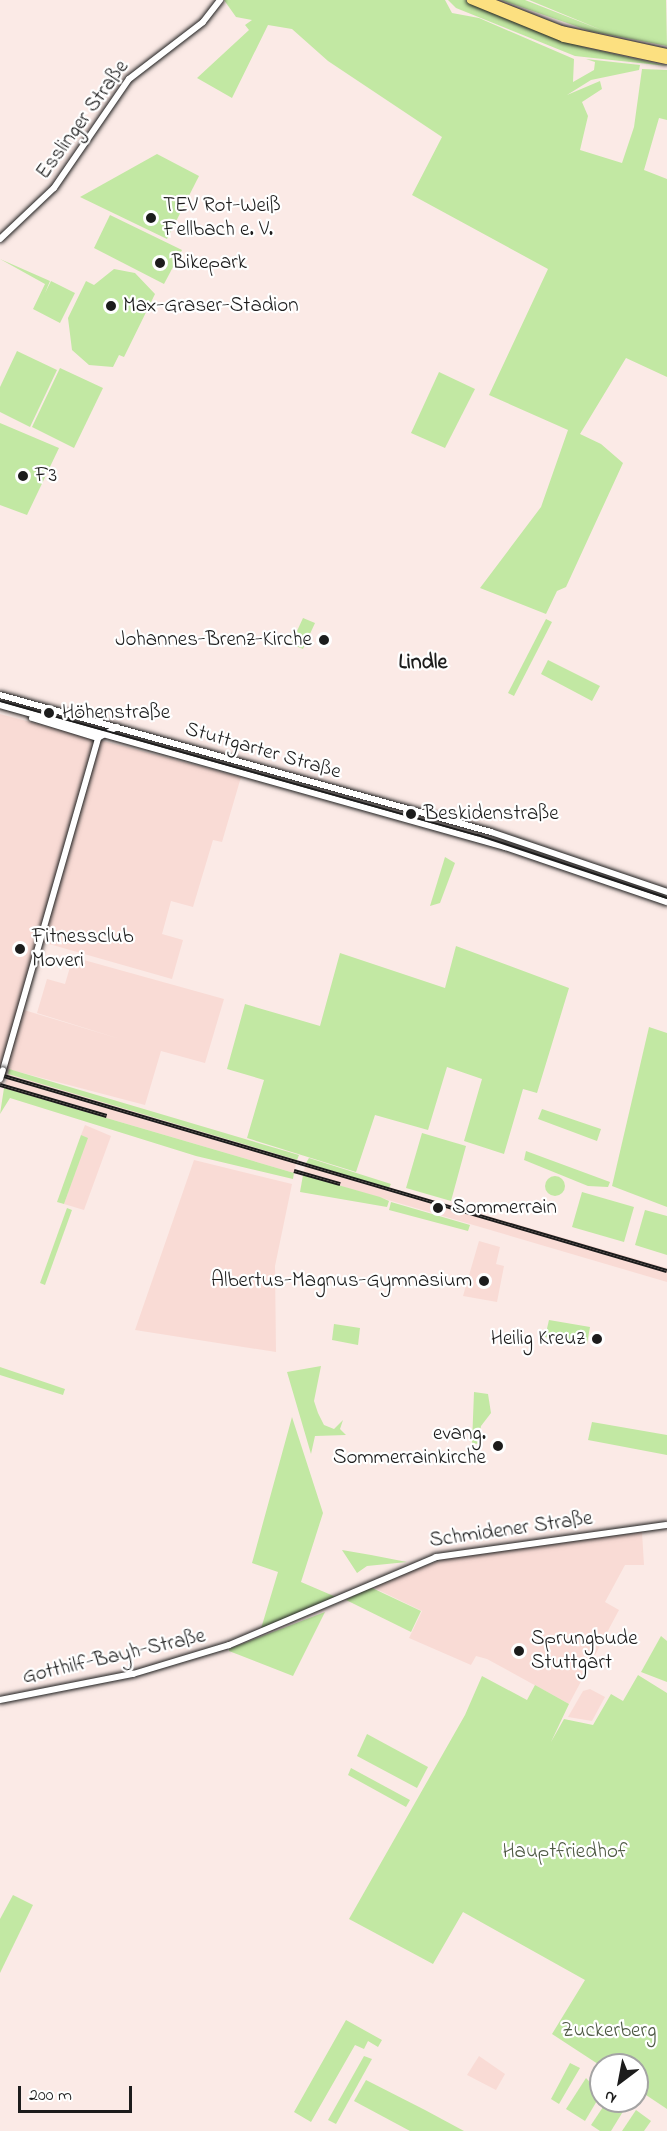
<!DOCTYPE html>
<html>
<head>
<meta charset="utf-8">
<style>
	body { margin:0 }
	#map { position:relative; width:667px; height:2131px; overflow:hidden; background:#fbeae6; font-family:"Indie Flower",sans-serif }
	div>[style] { position:absolute }
	[style*='--x'] { left:calc(var(--x)*1px); top:calc(var(--y)*1px); width:calc(var(--w)*1px); rotate:calc(var(--a)*1deg) }
	.built>* { inset:0; background:#f9dbd5 }
	.green>* { inset:0; background:#c2e8a3 }
	.round { border-radius:50% }
	.roads { filter:drop-shadow(0 0 2px #1c1c1c) drop-shadow(0 0 2px #1c1c1c) }
	.secondary>* { height:6px; margin:-3px; padding:0 3px; transform-origin:3px; border-radius:3px; background:#fff }
	.highway>* { height:8px; margin:-4px; padding:0 4px; transform-origin:4px; border-radius:4px; background:#fce080 }
	.tram>* { height:1.5px; margin:-0.75px; padding:0 0.75px; transform-origin:0.75px; border-radius:0.75px; background:#1c1c1c }
	.rail>* { height:4px; margin-top:-2px; transform-origin:0; background:repeating-linear-gradient(90deg,#fff 0 4.5px,#1c1c1c 0 9px); box-sizing:border-box; border-block:2px solid #1c1c1c }
	.bridges { filter:drop-shadow(0 0 2px #1c1c1c) drop-shadow(0 0 2px #1c1c1c) }
	.secondary-bridge>* { height:6px; margin:-3px; padding:0 3px; transform-origin:3px; border-radius:3px; background:#fff }
	.dots>* { width:16px; height:16px; translate:-50% -50%; box-sizing:border-box; border:3px solid #fff; border-radius:50% }
	span { translate:-50% -50%; white-space:nowrap; text-align:center; line-height:1.15; -webkit-text-stroke:4.5px #fff; paint-order:stroke }
	.street-label { font-size:21px; color:#1c1c1c }
	.poi-label { font-size:21px; color:#1c1c1c }
	.left { translate:0 -50%; text-align:left }
	.right { translate:-100% -50%; text-align:right }
	.park-label { font-size:21px; color:#4e5944 }
	.neighbourhood-label { font-size:22px; color:#1c1c1c; font-weight:700 }
	.north { position:absolute; left:589px; top:2053px; width:60px; height:60px; box-sizing:border-box; background:#fff; border:2px solid #a4a4a4; border-radius:50%; rotate:212deg; font-size:16px; font-weight:700; line-height:24px; text-align:center; color:#1c1c1c }
	.north::after { content:''; display:block; margin:auto; width:21px; height:27px; background:#1c1c1c; clip-path:polygon(50% 0,100% 100%,50% 72%,0 100%) }
	.scale { position:absolute; left:18px; top:2086px; width:114px; height:27px; box-sizing:border-box; border:3px solid #1c1c1c; border-top:0; padding-left:8px; font-size:18px; line-height:21px; white-space:nowrap; color:#1c1c1c; -webkit-text-stroke:4px #fff; paint-order:stroke }
</style>
</head>
<body>
<div id="map">
	<div class="built">
		<i style="clip-path:polygon(0 714px,241px 777px,222px 842px,213px 840px,193px 907px,171px 901px,162px 934px,183px 940px,172px 979px,42px 942px,24px 1010px,120px 1039px,37px 1013px,47px 979px,65px 984px,73px 957px,224px 999px,205px 1063px,161px 1051px,145px 1105px,0 1067px)"></i>
		<i style="clip-path:polygon(8px 1074px,297px 1160px,294px 1173px,4px 1088px)"></i>
		<i style="clip-path:polygon(85px 1125px,111px 1136px,84px 1210px,64px 1204px,87px 1139px,81px 1135px)"></i>
		<i style="clip-path:polygon(194px 1160px,292px 1184px,275px 1266px,276px 1352px,135px 1330px)"></i>
		<i style="clip-path:polygon(306px 1163px,667px 1268px,667px 1282px,303px 1175px)"></i>
		<i style="clip-path:polygon(479px 1241px,500px 1247px,496px 1264px,504px 1266px,497px 1302px,463px 1296px)"></i>
		<i style="clip-path:polygon(642px 1532px,644px 1565px,625px 1565px,605px 1602px,619px 1610px,569px 1704px,487px 1659px,476px 1656px,471px 1665px,409px 1638px,422px 1611px,370px 1586px,452px 1556px)"></i>
		<i style="clip-path:polygon(590px 1689px,605px 1697px,592px 1721px,568px 1717px,583px 1691px)"></i>
		<i style="clip-path:polygon(479px 2056px,505px 2074px,496px 2090px,467px 2075px)"></i>
	</div>
	<div class="green">
		<i style="clip-path:polygon(224px 0,445px 0,452px 13px,479px 18px,574px 59px,573px 82px,594px 70px,595px 62px,586px 59px,640px 65px,639px 70px,591px 80px,567px 95px,600px 81px,602px 89px,582px 102px,588px 116px,580px 150px,622px 163px,634px 127px,642px 69px,667px 70px,667px 120px,659px 118px,644px 170px,667px 179px,667px 377px,626px 358px,580px 434px,601px 444px,623px 463px,566px 587px,557px 591px,546px 614px,480px 588px,541px 507px,568px 430px,489px 395px,548px 269px,412px 195px,442px 137px,328px 61px,292px 29px,268px 25px,232px 98px,197px 78px,249px 30px,245px 25px,252px 20px,236px 17px)"></i>
		<i style="clip-path:polygon(448px 0,465px 0,583px 47px,667px 66px,575px 56px,456px 8px)"></i>
		<i style="clip-path:polygon(501px 0,525px 0,604px 31px,529px 0,666px 0,667px 46px,590px 31px)"></i>
		<i style="clip-path:polygon(157px 154px,199px 176px,167px 239px,80px 197px)"></i>
		<i style="clip-path:polygon(110px 215px,182px 250px,164px 284px,94px 248px)"></i>
		<i style="clip-path:polygon(0 259px,50px 281px,45px 293px,51px 281px,75px 293px,60px 323px,33px 309px,45px 284px)"></i>
		<i style="clip-path:polygon(114px 269px,135px 273px,155px 294px,124px 357px,119px 355px,113px 367px,89px 365px,72px 350px,68px 318px,86px 281px,94px 285px)"></i>
		<i style="clip-path:polygon(17px 351px,57px 370px,30px 427px,0 412px,0 387px)"></i>
		<i style="clip-path:polygon(60px 368px,103px 388px,74px 448px,32px 427px)"></i>
		<i style="clip-path:polygon(439px 372px,475px 389px,445px 448px,411px 433px)"></i>
		<i style="clip-path:polygon(0 423px,59px 448px,27px 515px,0 505px)"></i>
		<i style="clip-path:polygon(303px 618px,315px 623px,303px 649px,291px 644px)"></i>
		<i style="clip-path:polygon(546px 619px,552px 622px,514px 696px,508px 693px)"></i>
		<i style="clip-path:polygon(548px 660px,600px 686px,592px 701px,541px 674px)"></i>
		<i style="clip-path:polygon(445px 857px,455px 863px,440px 903px,430px 906px)"></i>
		<i style="clip-path:polygon(456px 946px,569px 988px,537px 1093px,523px 1089px,504px 1154px,464px 1141px,482px 1079px,447px 1067px,428px 1130px,375px 1115px,356px 1172px,247px 1138px,264px 1080px,227px 1069px,245px 1004px,320px 1026px,340px 953px,445px 988px)"></i>
		<i style="clip-path:polygon(649px 1027px,667px 1033px,667px 1207px,612px 1186px)"></i>
		<i style="clip-path:polygon(9px 1069px,299px 1155px,297px 1160px,8px 1074px)"></i>
		<i style="clip-path:polygon(4px 1088px,294px 1173px,293px 1179px,196px 1156px,10px 1098px,0 1114px)"></i>
		<i style="clip-path:polygon(542px 1109px,601px 1129px,597px 1141px,538px 1119px)"></i>
		<i style="clip-path:polygon(422px 1133px,466px 1146px,451px 1201px,406px 1188px)"></i>
		<i style="clip-path:polygon(81px 1135px,88px 1138px,64px 1204px,57px 1202px)"></i>
		<i style="clip-path:polygon(526px 1151px,610px 1182px,608px 1187px,588px 1186px,524px 1160px)"></i>
		<i style="clip-path:polygon(309px 1158px,391px 1184px,389px 1188px,306px 1163px)"></i>
		<i style="clip-path:polygon(303px 1175px,380px 1197px,389px 1201px,387px 1207px,300px 1192px)"></i>
		<i class="round" style="left:545px;top:1176px;width:20px;height:20px"></i>
		<i style="clip-path:polygon(582px 1192px,634px 1207px,624px 1242px,572px 1227px)"></i>
		<i style="clip-path:polygon(391px 1202px,470px 1225px,468px 1231px,389px 1210px)"></i>
		<i style="clip-path:polygon(67px 1208px,72px 1210px,45px 1285px,40px 1283px)"></i>
		<i style="clip-path:polygon(645px 1210px,667px 1216px,667px 1255px,635px 1245px)"></i>
		<i style="clip-path:polygon(549px 1320px,590px 1327px,587px 1344px,545px 1337px)"></i>
		<i style="clip-path:polygon(334px 1324px,360px 1328px,358px 1345px,332px 1340px)"></i>
		<i style="clip-path:polygon(321px 1366px,314px 1401px,318px 1413px,324px 1425px,334px 1429px,343px 1420px,340px 1429px,346px 1435px,315px 1436px,311px 1454px,287px 1372px)"></i>
		<i style="clip-path:polygon(0 1367px,65px 1389px,63px 1395px,0 1375px)"></i>
		<i style="clip-path:polygon(474px 1392px,488px 1394px,491px 1413px,481px 1426px,478px 1444px,472px 1443px)"></i>
		<i style="clip-path:polygon(292px 1417px,323px 1513px,301px 1582px,336px 1597px,260px 1632px,278px 1572px,252px 1563px)"></i>
		<i style="clip-path:polygon(592px 1422px,667px 1435px,667px 1455px,588px 1440px)"></i>
		<i style="clip-path:polygon(342px 1550px,371px 1555px,407px 1562px,367px 1566px,357px 1573px)"></i>
		<i style="clip-path:polygon(370px 1587px,421px 1611px,411px 1632px,346px 1600px)"></i>
		<i style="clip-path:polygon(325px 1612px,293px 1676px,229px 1651px,229px 1649px)"></i>
		<i style="clip-path:polygon(661px 1636px,667px 1641px,667px 1682px,641px 1672px)"></i>
		<i style="clip-path:polygon(638px 1675px,667px 1693px,667px 2109px,637px 2089px,637px 2065px,601px 2066px,552px 2034px,585px 1980px,463px 1912px,433px 1964px,349px 1919px,465px 1715px,482px 1676px,527px 1700px,535px 1685px,569px 1704px,551px 1742px,564px 1719px,593px 1725px,611px 1694px,623px 1701px)"></i>
		<i style="clip-path:polygon(367px 1734px,428px 1767px,417px 1788px,357px 1756px)"></i>
		<i style="clip-path:polygon(351px 1768px,410px 1800px,406px 1807px,348px 1775px)"></i>
		<i style="clip-path:polygon(13px 1895px,33px 1905px,0 1973px,0 1919px)"></i>
		<i style="clip-path:polygon(346px 2020px,382px 2040px,378px 2047px,368px 2041px,364px 2049px,355px 2045px,311px 2122px,294px 2112px)"></i>
		<i style="clip-path:polygon(364px 2056px,372px 2059px,336px 2124px,328px 2120px)"></i>
		<i style="clip-path:polygon(570px 2063px,580px 2068px,559px 2104px,551px 2099px)"></i>
		<i style="clip-path:polygon(586px 2078px,601px 2094px,585px 2121px,566px 2109px)"></i>
		<i style="clip-path:polygon(366px 2080px,425px 2110px,464px 2131px,410px 2131px,354px 2101px)"></i>
		<i style="clip-path:polygon(607px 2101px,627px 2105px,611px 2131px,600px 2131px,591px 2125px)"></i>
		<i style="clip-path:polygon(636px 2110px,651px 2121px,644px 2131px,622px 2131px)"></i>
	</div>
	<div class="roads">
		<div class="secondary">
			<i style="--x:0;--y:239;--w:74;--a:-43.4"></i>
			<i style="--x:54;--y:188;--w:132;--a:-55.5"></i>
			<i style="--x:129;--y:79;--w:93;--a:-37.6"></i>
			<i style="--x:203;--y:22;--w:28;--a:-52"></i>
			<i style="--x:0;--y:695;--w:510;--a:15.59"></i>
			<i style="--x:491;--y:832;--w:186;--a:18.8"></i>
			<i style="--x:0;--y:705;--w:525;--a:15.71"></i>
			<i style="--x:505;--y:847;--w:171;--a:18.8"></i>
			<i style="--x:32;--y:718;--w:69;--a:16.9"></i>
			<i style="--x:3;--y:1070;--w:345;--a:-74"></i>
			<i style="--x:98;--y:738;--w:22;--a:-30"></i>
			<i style="--x:0;--y:1700;--w:136;--a:-11.1"></i>
			<i style="--x:133;--y:1674;--w:100;--a:-16.8"></i>
			<i style="--x:229;--y:1645;--w:225;--a:-23"></i>
			<i style="--x:436;--y:1557;--w:233;--a:-7.9"></i>
		</div>
		<div class="highway">
			<i style="--x:471;--y:0;--w:100;--a:22.2"></i>
			<i style="--x:564;--y:38;--w:105;--a:12.1"></i>
			<i style="--x:485;--y:0;--w:82;--a:21.5"></i>
			<i style="--x:561;--y:30;--w:108;--a:12.2"></i>
		</div>
	</div>
	<div class="tram">
		<i style="--x:0;--y:701;--w:496;--a:15.7"></i>
		<i style="--x:478;--y:835;--w:199;--a:18.4"></i>
	</div>
	<div class="rail">
		<i style="--x:0;--y:1075;--w:695;--a:16.38"></i>
		<i style="--x:0;--y:1085;--w:111;--a:16.2"></i>
		<i style="--x:294;--y:1171;--w:48;--a:15.8"></i>
	</div>
	<div class="bridges">
		<div class="secondary-bridge">
			<i style="--x:0;--y:1079;--w:9;--a:-72"></i>
		</div>
	</div>
	<div class="dots">
		<i style="left:151px;top:218px;background:#1c1c1c"></i>
		<i style="left:160px;top:263px;background:#1c1c1c"></i>
		<i style="left:111px;top:306px;background:#1c1c1c"></i>
		<i style="left:23px;top:476px;background:#1c1c1c"></i>
		<i style="left:324px;top:640px;background:#1c1c1c"></i>
		<i style="left:49px;top:713px;background:#1c1c1c"></i>
		<i style="left:411px;top:814px;background:#1c1c1c"></i>
		<i style="left:20px;top:949px;background:#1c1c1c"></i>
		<i style="left:438px;top:1208px;background:#1c1c1c"></i>
		<i style="left:484px;top:1281px;background:#1c1c1c"></i>
		<i style="left:597px;top:1339px;background:#1c1c1c"></i>
		<i style="left:498px;top:1446px;background:#1c1c1c"></i>
		<i style="left:519px;top:1651px;background:#1c1c1c"></i>
	</div>
	<div class="street-label">
		<span style="left:83px;top:120px;rotate:-54deg">Esslinger Straße</span>
		<span style="left:263px;top:751px;rotate:16deg">Stuttgarter Straße</span>
		<span style="left:511px;top:1530px;rotate:-8deg">Schmidener Straße</span>
		<span style="left:114px;top:1657px;rotate:-13deg">Gotthilf-Bayh-Straße</span>
	</div>
	<div class="poi-label">
		<span class="left" style="left:163px;top:218px">TEV Rot-Weiß<br>Fellbach e. V.</span>
		<span class="left" style="left:172px;top:263px">Bikepark</span>
		<span class="left" style="left:123px;top:306px">Max-Graser-Stadion</span>
		<span class="left" style="left:35px;top:476px">F3</span>
		<span class="right" style="left:312px;top:640px">Johannes-Brenz-Kirche</span>
		<span class="left" style="left:62px;top:713px">Höhenstraße</span>
		<span class="left" style="left:424px;top:814px">Beskidenstraße</span>
		<span class="left" style="left:32px;top:949px">Fitnessclub<br>Moveri</span>
		<span class="left" style="left:452px;top:1208px">Sommerrain</span>
		<span class="right" style="left:472px;top:1281px">Albertus-Magnus-Gymnasium</span>
		<span class="right" style="left:585px;top:1339px">Heilig Kreuz</span>
		<span class="right" style="left:486px;top:1446px">evang.<br>Sommerrainkirche</span>
		<span class="left" style="left:531px;top:1651px">Sprungbude<br>Stuttgart</span>
	</div>
	<div class="park-label">
		<span style="left:565px;top:1852px">Hauptfriedhof</span>
		<span style="left:609px;top:2031px">Zuckerberg</span>
	</div>
	<div class="neighbourhood-label">
		<span style="left:423px;top:664px">Lindle</span>
	</div>
	<div class="north">N</div>
	<div class="scale">200 m</div>
</div>
</body>
</html>
